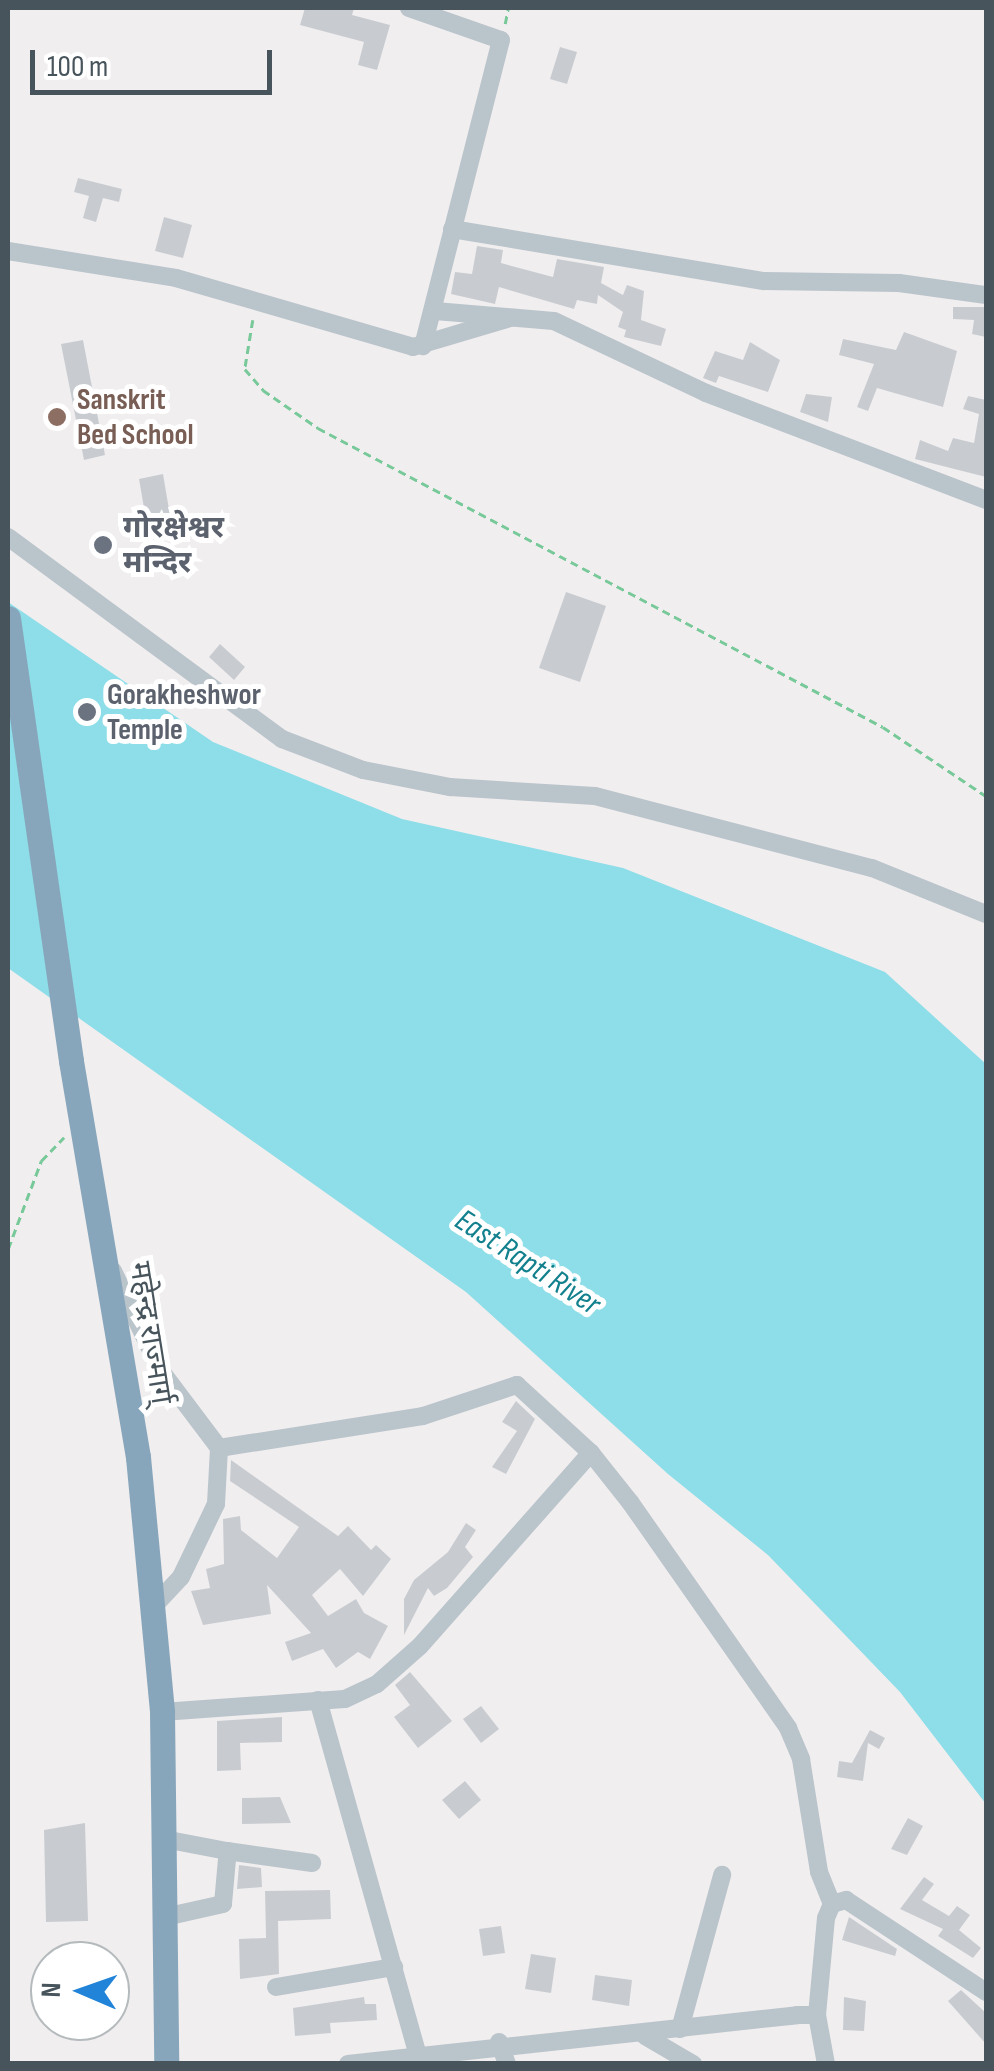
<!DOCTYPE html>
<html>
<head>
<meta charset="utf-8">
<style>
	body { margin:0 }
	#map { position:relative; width:994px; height:2071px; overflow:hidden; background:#f1eeef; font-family:"Sofia Sans Condensed","Noto Sans Devanagari",sans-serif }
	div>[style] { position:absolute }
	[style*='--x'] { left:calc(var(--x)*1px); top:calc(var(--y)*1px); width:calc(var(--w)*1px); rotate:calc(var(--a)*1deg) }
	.water>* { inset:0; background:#8ddee8 }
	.building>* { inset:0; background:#c8ccd1 }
	.path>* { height:2.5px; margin-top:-1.25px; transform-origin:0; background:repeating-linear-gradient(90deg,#78c999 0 8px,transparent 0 13px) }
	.minor>* { height:18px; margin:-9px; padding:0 9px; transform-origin:9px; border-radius:9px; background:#bac4cb }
	.highway>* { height:25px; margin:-12.5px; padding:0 12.5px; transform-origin:12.5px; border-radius:12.5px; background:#88a6bb }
	.dots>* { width:28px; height:28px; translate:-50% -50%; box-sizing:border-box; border:5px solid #fff; border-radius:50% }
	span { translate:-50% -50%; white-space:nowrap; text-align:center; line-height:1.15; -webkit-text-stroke:10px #fff; paint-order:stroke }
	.education-label { font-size:30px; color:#785e54; font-weight:700 }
	.left { translate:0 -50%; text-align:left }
	.worship-label { font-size:30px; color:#5b616d; font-weight:700 }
	.street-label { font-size:30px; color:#47545b }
	.water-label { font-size:32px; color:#12808d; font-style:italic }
	.frame { position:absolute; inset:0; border:10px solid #47545b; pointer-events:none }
	.north { position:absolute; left:30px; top:1941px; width:100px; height:100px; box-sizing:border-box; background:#fff; border:2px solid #b5bbbd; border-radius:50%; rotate:272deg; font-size:28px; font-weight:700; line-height:40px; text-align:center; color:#47545b }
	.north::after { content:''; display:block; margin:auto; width:35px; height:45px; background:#2184d8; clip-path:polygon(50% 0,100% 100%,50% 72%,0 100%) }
	.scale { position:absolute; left:30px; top:50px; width:242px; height:45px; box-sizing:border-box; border:5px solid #47545b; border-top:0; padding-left:12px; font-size:30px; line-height:35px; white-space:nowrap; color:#47545b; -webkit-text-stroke:8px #fff; paint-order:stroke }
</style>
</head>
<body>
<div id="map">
	<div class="water">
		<i style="clip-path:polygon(8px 602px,213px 742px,402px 819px,623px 868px,885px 972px,986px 1064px,986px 1804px,900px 1692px,768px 1555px,668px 1474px,466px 1292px,8px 968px)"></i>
	</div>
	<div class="building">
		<i style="clip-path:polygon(305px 8px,354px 8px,352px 15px,390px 25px,377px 70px,358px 65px,364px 42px,300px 25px)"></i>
		<i style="clip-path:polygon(560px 47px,577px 52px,567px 84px,550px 79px)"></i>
		<i style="clip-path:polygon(78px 178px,122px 189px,119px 202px,103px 198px,96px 222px,83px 218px,89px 196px,74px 192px)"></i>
		<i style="clip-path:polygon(164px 217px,192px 225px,183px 258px,155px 251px)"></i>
		<i style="clip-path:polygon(477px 246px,503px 250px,501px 263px,553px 277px,557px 259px,604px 267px,601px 283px,623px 295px,627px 285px,644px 291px,641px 320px,666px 329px,661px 346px,624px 337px,626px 330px,618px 327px,623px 312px,598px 295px,597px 304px,577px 300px,574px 309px,499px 287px,495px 304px,451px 294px,455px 272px,472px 274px)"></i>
		<i style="clip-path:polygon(953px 307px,986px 307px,986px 337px,972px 334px,974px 320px,953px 319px)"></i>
		<i style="clip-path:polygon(904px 332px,957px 351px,943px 407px,877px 388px,868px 411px,857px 407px,874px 364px,839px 355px,843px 339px,896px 350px)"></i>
		<i style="clip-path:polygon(83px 340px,105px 455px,84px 460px,61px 344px)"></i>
		<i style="clip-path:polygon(750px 342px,780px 360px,768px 392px,719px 376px,716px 383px,703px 378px,715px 351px,743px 360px)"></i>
		<i style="clip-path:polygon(806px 394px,832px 397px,828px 422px,800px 412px)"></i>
		<i style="clip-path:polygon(968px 396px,986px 400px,986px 477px,915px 459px,920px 440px,948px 451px,953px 438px,974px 443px,979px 414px,963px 409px)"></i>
		<i style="clip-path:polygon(163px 474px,173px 533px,149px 537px,139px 479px)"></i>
		<i style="clip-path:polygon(566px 592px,606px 606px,580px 682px,539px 668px)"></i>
		<i style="clip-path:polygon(220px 644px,245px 667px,234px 680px,209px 657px)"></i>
		<i style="clip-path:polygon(516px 1401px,535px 1419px,506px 1474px,492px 1467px,517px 1431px,502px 1422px)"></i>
		<i style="clip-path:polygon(231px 1460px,338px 1536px,348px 1526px,371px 1550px,376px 1545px,391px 1559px,363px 1596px,340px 1569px,312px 1595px,328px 1616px,356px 1599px,364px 1613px,388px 1626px,370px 1659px,358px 1652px,336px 1668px,323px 1649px,292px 1661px,285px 1642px,311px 1633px,267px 1585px,271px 1614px,203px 1625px,191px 1591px,210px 1588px,206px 1569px,224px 1564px,223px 1519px,240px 1516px,241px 1530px,277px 1558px,299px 1527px,230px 1481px)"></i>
		<i style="clip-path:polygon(466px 1523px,476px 1530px,465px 1547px,473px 1557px,447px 1588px,434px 1596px,428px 1588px,404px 1635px,404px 1599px,414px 1580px,448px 1552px)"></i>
		<i style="clip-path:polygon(410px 1672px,452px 1721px,418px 1748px,394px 1717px,410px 1705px,395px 1685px)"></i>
		<i style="clip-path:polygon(481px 1706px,499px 1729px,481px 1743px,463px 1719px)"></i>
		<i style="clip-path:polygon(282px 1717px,282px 1742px,240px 1743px,241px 1770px,217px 1771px,217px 1721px)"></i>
		<i style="clip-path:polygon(870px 1730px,885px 1738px,879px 1749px,868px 1743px,863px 1781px,837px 1777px,839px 1761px,852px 1763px)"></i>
		<i style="clip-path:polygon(465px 1781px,481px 1800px,459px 1819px,442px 1800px)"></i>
		<i style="clip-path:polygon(280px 1797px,291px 1823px,242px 1824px,242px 1798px)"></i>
		<i style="clip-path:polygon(908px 1818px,923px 1826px,907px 1855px,891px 1849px)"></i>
		<i style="clip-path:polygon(85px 1823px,88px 1921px,46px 1922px,44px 1830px)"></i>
		<i style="clip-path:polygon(239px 1865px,261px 1868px,262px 1887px,237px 1889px)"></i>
		<i style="clip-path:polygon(924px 1877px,934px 1884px,922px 1900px,949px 1916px,957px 1906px,970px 1915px,959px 1930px,981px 1948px,973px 1958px,938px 1936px,943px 1929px,900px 1909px)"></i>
		<i style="clip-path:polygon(330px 1890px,331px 1919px,278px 1921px,279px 1974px,240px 1979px,239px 1939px,266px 1938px,265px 1891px)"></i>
		<i style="clip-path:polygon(849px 1917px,897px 1949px,895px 1956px,842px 1940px)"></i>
		<i style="clip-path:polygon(501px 1926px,505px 1953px,483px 1956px,479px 1929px)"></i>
		<i style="clip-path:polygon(531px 1954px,556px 1958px,551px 1993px,525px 1989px)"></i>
		<i style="clip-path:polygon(595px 1975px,632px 1980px,629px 2006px,592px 2000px)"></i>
		<i style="clip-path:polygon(961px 1990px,986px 2013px,986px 2044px,948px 2001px)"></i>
		<i style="clip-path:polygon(364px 1997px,365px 2004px,376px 2004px,377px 2020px,330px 2023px,331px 2033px,295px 2036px,293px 2008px)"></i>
		<i style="clip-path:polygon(844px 1997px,866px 2001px,864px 2031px,843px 2030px)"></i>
	</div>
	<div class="path">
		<i style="--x:505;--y:24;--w:16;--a:-79"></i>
		<i style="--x:253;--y:320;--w:50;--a:99.3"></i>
		<i style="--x:245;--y:369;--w:28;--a:49"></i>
		<i style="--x:263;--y:390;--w:67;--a:34.6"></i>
		<i style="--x:318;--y:428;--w:639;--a:27.89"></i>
		<i style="--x:883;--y:727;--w:124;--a:33.8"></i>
		<i style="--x:8;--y:1249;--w:94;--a:-69.4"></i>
		<i style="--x:41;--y:1161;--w:33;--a:-46"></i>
	</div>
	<div class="minor">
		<i style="--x:409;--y:8;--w:97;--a:19.2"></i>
		<i style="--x:501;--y:40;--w:316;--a:104.3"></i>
		<i style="--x:452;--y:229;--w:316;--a:9.5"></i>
		<i style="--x:764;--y:281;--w:135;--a:0.8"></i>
		<i style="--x:899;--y:283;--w:88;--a:7.9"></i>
		<i style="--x:8;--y:251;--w:170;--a:9.1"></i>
		<i style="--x:176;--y:278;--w:247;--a:16.2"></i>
		<i style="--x:413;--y:347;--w:101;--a:-16.6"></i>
		<i style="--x:435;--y:311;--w:119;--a:4.8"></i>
		<i style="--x:554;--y:321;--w:168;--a:25.3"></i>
		<i style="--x:706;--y:393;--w:300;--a:20.9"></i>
		<i style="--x:8;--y:537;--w:340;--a:36.4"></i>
		<i style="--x:282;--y:739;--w:87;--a:20.9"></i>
		<i style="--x:363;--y:770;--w:89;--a:11.1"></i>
		<i style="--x:450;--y:787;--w:145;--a:3.6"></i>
		<i style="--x:595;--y:796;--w:286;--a:14.6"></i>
		<i style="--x:872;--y:868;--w:123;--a:22"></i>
		<i style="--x:113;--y:1271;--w:111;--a:64.4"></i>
		<i style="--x:161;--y:1371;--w:96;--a:53"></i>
		<i style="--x:219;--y:1448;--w:206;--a:-8.9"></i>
		<i style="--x:423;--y:1416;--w:99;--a:-18.3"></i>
		<i style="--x:517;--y:1385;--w:100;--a:42.6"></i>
		<i style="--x:591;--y:1453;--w:63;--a:51.5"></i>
		<i style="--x:630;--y:1502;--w:276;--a:55"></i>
		<i style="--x:788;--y:1728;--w:34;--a:67"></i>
		<i style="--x:801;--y:1759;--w:114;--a:80.9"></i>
		<i style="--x:819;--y:1872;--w:35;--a:68"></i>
		<i style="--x:152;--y:1608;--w:42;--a:-46.9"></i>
		<i style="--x:181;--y:1577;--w:81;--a:-64.4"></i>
		<i style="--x:216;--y:1504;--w:56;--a:-86.9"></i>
		<i style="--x:318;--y:1700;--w:367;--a:74.3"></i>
		<i style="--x:162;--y:1712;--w:183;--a:-4.1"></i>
		<i style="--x:345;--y:1699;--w:35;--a:-25"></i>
		<i style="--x:377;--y:1684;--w:57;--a:-41.5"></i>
		<i style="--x:420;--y:1646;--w:258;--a:-48.5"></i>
		<i style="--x:164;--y:1839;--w:64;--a:10.8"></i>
		<i style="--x:227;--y:1851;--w:8;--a:90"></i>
		<i style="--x:227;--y:1859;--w:45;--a:95.1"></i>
		<i style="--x:223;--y:1904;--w:59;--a:167.4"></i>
		<i style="--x:227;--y:1851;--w:86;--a:8"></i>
		<i style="--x:276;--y:1987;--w:120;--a:-9.6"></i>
		<i style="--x:817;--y:2015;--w:97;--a:-84.7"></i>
		<i style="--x:826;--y:1918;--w:15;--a:-67"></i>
		<i style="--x:832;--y:1904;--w:15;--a:-16"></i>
		<i style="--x:846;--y:1900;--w:168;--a:33.3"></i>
		<i style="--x:680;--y:2029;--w:160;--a:-74.7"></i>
		<i style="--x:645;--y:2036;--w:56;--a:30.3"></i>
		<i style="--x:499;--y:2042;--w:23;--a:70"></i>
		<i style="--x:348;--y:2064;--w:452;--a:-6.2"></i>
		<i style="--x:797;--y:2015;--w:20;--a:0"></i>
		<i style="--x:817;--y:2015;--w:50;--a:79.6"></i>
	</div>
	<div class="highway">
		<i style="--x:8;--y:618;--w:447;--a:81.9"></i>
		<i style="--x:71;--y:1061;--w:402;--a:80.4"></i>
		<i style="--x:138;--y:1457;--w:256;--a:84.6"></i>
		<i style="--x:162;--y:1712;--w:352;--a:89.3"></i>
	</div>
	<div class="dots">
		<i style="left:57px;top:417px;background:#8d6e63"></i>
		<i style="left:103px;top:545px;background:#6b7280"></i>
		<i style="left:87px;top:712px;background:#6b7280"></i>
	</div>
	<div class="education-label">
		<span class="left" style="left:77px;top:417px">Sanskrit<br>Bed School</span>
	</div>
	<div class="worship-label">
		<span class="left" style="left:123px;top:545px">गोरक्षेश्वर<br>मन्दिर</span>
		<span class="left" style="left:107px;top:712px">Gorakheshwor<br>Temple</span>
	</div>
	<div class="street-label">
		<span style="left:150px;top:1333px;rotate:81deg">महेन्द्र राज्मार्ग्</span>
	</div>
	<div class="water-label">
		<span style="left:527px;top:1263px;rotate:33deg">East Rapti River</span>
	</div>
	<div class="frame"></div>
	<div class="north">N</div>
	<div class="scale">100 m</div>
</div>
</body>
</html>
